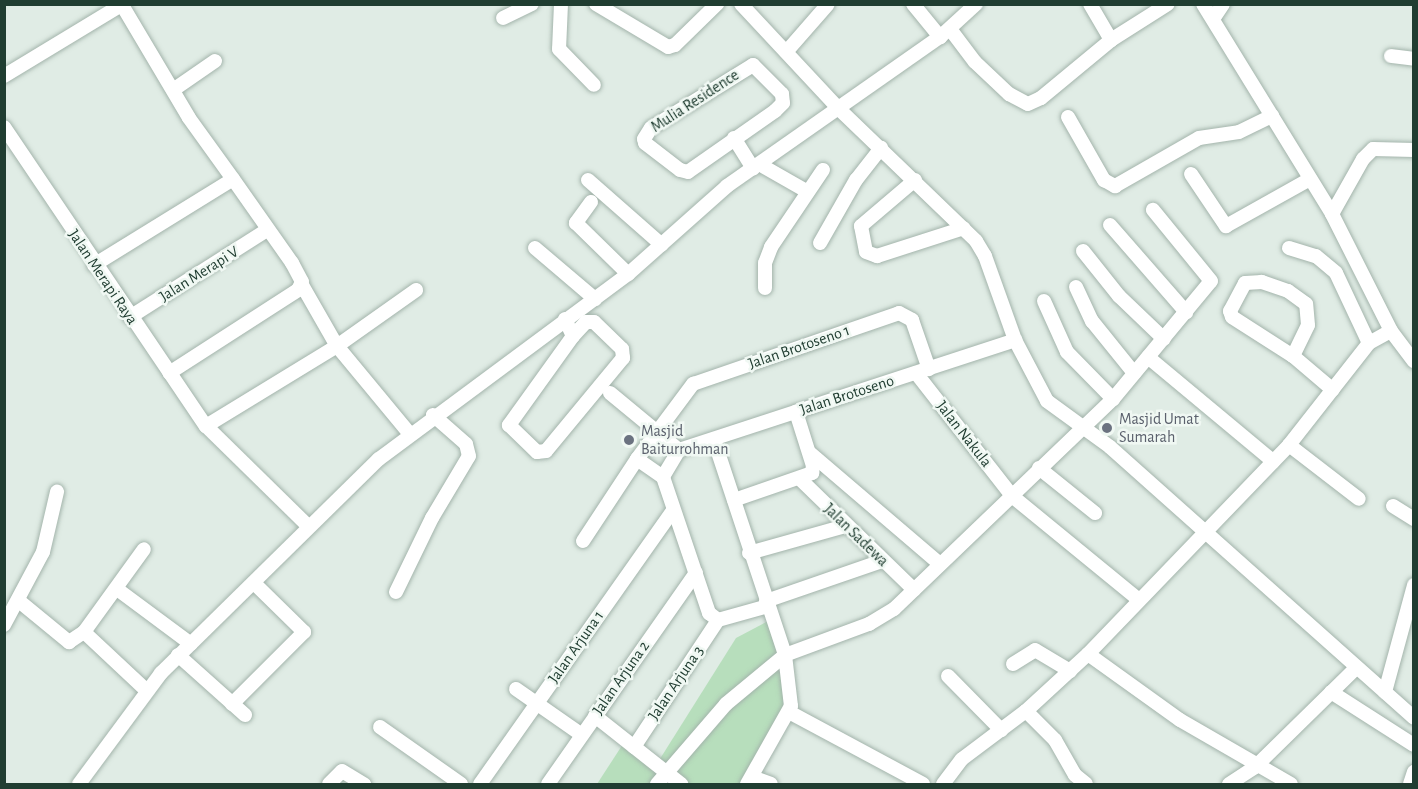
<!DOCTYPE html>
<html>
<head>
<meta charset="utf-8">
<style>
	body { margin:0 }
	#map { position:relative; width:1418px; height:789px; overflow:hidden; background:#e0ece5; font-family:"Alegreya Sans",sans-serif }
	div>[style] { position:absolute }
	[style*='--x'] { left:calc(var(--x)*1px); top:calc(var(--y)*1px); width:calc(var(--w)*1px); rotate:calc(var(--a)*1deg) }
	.green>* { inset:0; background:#b7debc }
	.roads { filter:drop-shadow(0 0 2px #a3b4ab) drop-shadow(0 0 2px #a3b4ab) }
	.minor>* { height:14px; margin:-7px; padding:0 7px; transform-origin:7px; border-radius:7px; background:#fff }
	.dots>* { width:16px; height:16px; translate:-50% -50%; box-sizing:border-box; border:3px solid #f0f8f3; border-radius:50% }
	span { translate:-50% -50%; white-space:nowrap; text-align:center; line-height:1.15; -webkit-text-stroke:5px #f0f8f3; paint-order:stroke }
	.street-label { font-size:16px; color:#203d31 }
	.worship-label { font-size:16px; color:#5b616d }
	.left { translate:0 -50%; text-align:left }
	.frame { position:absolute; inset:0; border:6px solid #203d31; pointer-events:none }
</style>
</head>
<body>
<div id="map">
	<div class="green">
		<i style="clip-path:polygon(768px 621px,778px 647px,787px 709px,742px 784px,686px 784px,658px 762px,736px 638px)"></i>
		<i style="clip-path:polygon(623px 744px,672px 784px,597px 784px)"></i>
	</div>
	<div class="roads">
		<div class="minor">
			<i style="--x:561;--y:4;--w:45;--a:92.5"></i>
			<i style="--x:559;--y:49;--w:50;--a:45.8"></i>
			<i style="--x:596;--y:4;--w:84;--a:30.8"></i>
			<i style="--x:668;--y:47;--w:7;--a:-16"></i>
			<i style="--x:675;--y:45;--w:59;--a:-44.3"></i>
			<i style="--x:741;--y:4;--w:144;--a:47"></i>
			<i style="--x:839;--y:109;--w:190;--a:43.9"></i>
			<i style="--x:976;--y:241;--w:17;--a:59"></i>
			<i style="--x:985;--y:256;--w:89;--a:70.3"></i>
			<i style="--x:1015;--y:340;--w:69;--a:62.3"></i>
			<i style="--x:1047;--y:401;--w:78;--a:36.1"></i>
			<i style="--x:1110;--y:447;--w:407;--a:41.7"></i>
			<i style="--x:913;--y:4;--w:43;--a:50.7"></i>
			<i style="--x:1090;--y:4;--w:42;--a:59.7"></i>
			<i style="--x:1203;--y:4;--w:246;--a:58.4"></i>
			<i style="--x:1332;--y:214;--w:131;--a:63.2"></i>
			<i style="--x:1391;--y:331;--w:38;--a:53"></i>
			<i style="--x:122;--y:5;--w:131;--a:59.3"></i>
			<i style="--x:189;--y:118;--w:75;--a:54.2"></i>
			<i style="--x:503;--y:18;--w:32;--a:-26"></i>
			<i style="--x:1213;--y:19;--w:18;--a:-56"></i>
			<i style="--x:950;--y:29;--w:41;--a:52.9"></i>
			<i style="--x:975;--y:62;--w:47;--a:43.3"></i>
			<i style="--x:1009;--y:94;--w:21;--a:28"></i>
			<i style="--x:1028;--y:104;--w:14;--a:-25"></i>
			<i style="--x:1041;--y:98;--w:91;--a:-39.6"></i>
			<i style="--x:1111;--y:40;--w:67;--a:-32.3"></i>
			<i style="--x:787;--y:51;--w:62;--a:-48.9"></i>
			<i style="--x:1391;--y:56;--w:23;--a:7"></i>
			<i style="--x:753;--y:65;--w:41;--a:45"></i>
			<i style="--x:782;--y:94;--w:9;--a:84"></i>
			<i style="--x:783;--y:103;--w:11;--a:135"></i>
			<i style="--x:775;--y:111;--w:106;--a:145"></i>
			<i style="--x:688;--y:172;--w:8;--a:-166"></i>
			<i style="--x:680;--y:170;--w:44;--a:-142.4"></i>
			<i style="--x:645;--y:143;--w:4;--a:-104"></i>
			<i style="--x:644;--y:139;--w:13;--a:-58"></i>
			<i style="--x:651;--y:128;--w:120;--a:-31.7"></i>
			<i style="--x:4;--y:76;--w:139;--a:-31.2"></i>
			<i style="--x:173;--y:90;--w:51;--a:-34.6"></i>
			<i style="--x:1068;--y:117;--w:73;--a:60.3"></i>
			<i style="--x:1104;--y:180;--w:13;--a:29"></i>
			<i style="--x:1115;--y:186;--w:97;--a:-29.7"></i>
			<i style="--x:1199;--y:138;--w:40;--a:-8.5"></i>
			<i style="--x:1239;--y:132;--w:37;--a:-26"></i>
			<i style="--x:4;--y:127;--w:361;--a:56"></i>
			<i style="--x:206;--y:426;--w:143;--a:44.4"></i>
			<i style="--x:734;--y:138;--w:36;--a:58"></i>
			<i style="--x:759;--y:164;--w:56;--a:29.7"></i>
			<i style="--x:1191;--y:174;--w:63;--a:56.1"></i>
			<i style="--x:1226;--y:226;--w:96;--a:-29.2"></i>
			<i style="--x:588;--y:180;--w:98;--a:41.3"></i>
			<i style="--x:915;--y:180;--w:71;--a:139.6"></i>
			<i style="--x:861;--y:226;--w:26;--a:79"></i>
			<i style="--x:866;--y:252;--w:12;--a:20"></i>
			<i style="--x:877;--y:256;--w:91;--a:-17.8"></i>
			<i style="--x:591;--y:202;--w:26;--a:126"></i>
			<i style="--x:576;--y:223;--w:73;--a:44.4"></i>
			<i style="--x:1332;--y:214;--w:63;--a:-60.6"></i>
			<i style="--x:1363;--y:159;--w:14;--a:-45"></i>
			<i style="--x:1373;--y:149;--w:41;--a:1.4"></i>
			<i style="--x:1110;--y:225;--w:116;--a:48.9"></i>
			<i style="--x:820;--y:243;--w:73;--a:-60.3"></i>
			<i style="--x:856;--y:180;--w:41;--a:-52"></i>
			<i style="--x:535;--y:248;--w:79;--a:40.4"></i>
			<i style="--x:1289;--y:248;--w:28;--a:17"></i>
			<i style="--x:1316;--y:256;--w:26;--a:40"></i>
			<i style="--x:1336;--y:273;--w:77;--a:64.8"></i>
			<i style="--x:1083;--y:251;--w:58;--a:51.3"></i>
			<i style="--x:1119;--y:296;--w:62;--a:43.7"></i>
			<i style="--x:94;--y:265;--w:163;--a:-31.7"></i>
			<i style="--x:233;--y:179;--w:103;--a:54.9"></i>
			<i style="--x:292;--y:263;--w:21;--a:62"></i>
			<i style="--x:302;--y:282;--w:9;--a:117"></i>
			<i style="--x:298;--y:290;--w:153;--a:147.2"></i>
			<i style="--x:302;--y:285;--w:70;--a:60.2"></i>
			<i style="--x:337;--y:346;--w:113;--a:50.4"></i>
			<i style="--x:1076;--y:287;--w:38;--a:65"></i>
			<i style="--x:1092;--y:321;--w:67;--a:51.1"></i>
			<i style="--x:765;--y:288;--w:25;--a:-90"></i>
			<i style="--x:765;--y:263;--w:17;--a:-69"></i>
			<i style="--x:771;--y:247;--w:93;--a:-56"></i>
			<i style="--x:1044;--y:301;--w:56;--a:65.7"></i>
			<i style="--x:1067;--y:352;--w:66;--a:45.6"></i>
			<i style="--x:130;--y:317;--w:162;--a:-32.4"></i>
			<i style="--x:565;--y:319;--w:19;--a:65"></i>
			<i style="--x:573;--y:336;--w:110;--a:125.7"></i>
			<i style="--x:509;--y:425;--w:39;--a:44"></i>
			<i style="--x:537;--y:452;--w:9;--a:-6"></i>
			<i style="--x:546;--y:451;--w:121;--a:-50.4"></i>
			<i style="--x:623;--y:358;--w:9;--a:-96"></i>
			<i style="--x:622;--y:349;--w:39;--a:-136"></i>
			<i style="--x:594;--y:322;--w:8;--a:180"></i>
			<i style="--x:586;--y:322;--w:19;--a:133"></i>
			<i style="--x:1293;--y:356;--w:34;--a:-64"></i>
			<i style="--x:1308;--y:325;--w:21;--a:-95"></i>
			<i style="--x:1306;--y:304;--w:22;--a:-144"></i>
			<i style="--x:1288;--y:291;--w:28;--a:-161"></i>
			<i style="--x:1262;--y:282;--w:17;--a:177"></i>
			<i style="--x:1245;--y:283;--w:32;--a:118"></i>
			<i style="--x:1230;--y:311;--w:6;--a:72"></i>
			<i style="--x:1232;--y:317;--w:72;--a:32.6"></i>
			<i style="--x:1293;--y:356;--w:52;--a:40.4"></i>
			<i style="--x:1148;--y:357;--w:163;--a:39.8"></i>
			<i style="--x:916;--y:373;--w:156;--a:52"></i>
			<i style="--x:1012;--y:496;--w:164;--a:39.3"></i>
			<i style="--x:610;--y:393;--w:89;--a:39.6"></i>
			<i style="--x:206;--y:426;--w:153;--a:-31.4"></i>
			<i style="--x:337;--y:346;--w:97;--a:-35.3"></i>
			<i style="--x:714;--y:440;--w:226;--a:71.7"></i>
			<i style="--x:785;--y:655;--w:51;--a:83.3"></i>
			<i style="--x:791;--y:706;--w:90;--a:119.4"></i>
			<i style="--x:1289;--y:445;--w:88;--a:37.6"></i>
			<i style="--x:679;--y:450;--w:354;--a:-18.1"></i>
			<i style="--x:679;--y:450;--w:31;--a:121"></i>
			<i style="--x:663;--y:477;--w:144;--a:71.3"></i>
			<i style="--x:709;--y:613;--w:11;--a:38"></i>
			<i style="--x:718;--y:620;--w:52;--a:-15.6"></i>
			<i style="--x:810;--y:453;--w:171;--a:40.5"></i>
			<i style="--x:637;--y:459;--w:32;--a:35"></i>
			<i style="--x:1039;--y:468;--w:72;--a:38.8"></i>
			<i style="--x:800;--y:479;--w:159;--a:44.2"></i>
			<i style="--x:734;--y:500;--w:83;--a:-19.1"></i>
			<i style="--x:812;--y:473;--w:7;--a:-82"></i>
			<i style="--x:813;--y:466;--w:57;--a:-107.5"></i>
			<i style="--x:1393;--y:506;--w:25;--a:32"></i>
			<i style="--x:583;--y:541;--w:98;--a:-56.6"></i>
			<i style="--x:637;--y:459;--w:94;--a:-53.3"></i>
			<i style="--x:693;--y:384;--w:218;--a:-19"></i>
			<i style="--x:899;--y:313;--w:15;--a:28"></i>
			<i style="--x:912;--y:320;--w:52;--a:70.9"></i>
			<i style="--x:749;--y:553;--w:100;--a:-15.7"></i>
			<i style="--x:117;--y:589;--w:92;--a:36.6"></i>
			<i style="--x:396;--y:592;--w:82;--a:-64.1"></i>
			<i style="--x:432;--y:518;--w:72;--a:-59.2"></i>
			<i style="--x:469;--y:456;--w:12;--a:-104"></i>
			<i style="--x:466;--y:444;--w:44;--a:-138.7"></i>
			<i style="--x:19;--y:601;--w:65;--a:39.4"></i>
			<i style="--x:69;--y:642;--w:18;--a:-34"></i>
			<i style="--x:84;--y:632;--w:102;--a:-54.1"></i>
			<i style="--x:766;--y:601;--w:123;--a:-19"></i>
			<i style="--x:4;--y:625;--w:83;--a:-61.9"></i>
			<i style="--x:43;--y:552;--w:62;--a:-76.9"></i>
			<i style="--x:84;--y:632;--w:85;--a:43.1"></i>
			<i style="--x:1088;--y:654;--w:113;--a:35.7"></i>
			<i style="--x:1180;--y:720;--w:128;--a:30"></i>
			<i style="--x:178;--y:655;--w:90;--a:41.8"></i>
			<i style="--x:1013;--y:664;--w:26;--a:-32"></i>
			<i style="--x:1035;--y:650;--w:41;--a:31"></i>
			<i style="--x:948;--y:676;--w:76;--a:45.5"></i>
			<i style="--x:516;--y:689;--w:80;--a:34.9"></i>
			<i style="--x:1331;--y:692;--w:98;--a:32.6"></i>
			<i style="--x:1385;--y:692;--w:111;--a:-74.8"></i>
			<i style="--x:232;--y:704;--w:102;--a:-45"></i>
			<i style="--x:304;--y:632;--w:70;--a:-135.6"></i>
			<i style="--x:1026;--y:711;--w:41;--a:45"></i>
			<i style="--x:1055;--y:740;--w:40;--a:60.3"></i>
			<i style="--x:1075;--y:775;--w:14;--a:39"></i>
			<i style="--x:789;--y:712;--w:152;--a:28.2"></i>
			<i style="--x:595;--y:716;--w:110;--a:38.3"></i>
			<i style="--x:380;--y:727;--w:99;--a:35.1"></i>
			<i style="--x:634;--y:747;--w:152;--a:-56.5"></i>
			<i style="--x:752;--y:777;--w:20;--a:20"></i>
			<i style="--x:79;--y:784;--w:138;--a:-53.5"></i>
			<i style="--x:161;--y:673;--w:305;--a:-44.5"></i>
			<i style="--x:379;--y:459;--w:310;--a:-36.6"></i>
			<i style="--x:628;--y:274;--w:132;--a:-41.6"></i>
			<i style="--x:727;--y:186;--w:260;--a:-35"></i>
			<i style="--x:940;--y:37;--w:49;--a:-42.5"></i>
			<i style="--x:329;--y:784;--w:18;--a:-45"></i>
			<i style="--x:342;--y:771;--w:26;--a:31"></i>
			<i style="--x:480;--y:784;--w:335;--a:-54.8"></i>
			<i style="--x:548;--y:784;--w:258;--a:-55"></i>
			<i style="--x:657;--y:784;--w:106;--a:-49.2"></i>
			<i style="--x:726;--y:704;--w:77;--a:-39.7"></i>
			<i style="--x:785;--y:655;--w:90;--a:-20.3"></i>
			<i style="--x:869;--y:624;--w:29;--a:-31"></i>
			<i style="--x:894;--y:609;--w:303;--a:-43.8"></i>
			<i style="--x:1113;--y:399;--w:153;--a:-50.3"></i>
			<i style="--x:1211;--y:281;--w:92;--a:-129.2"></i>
			<i style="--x:943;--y:784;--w:31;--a:-53"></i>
			<i style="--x:962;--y:759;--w:80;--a:-36.9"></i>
			<i style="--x:1026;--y:711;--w:84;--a:-42.6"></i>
			<i style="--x:1088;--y:654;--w:290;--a:-46.1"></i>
			<i style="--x:1289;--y:445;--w:130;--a:-51.9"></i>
			<i style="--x:1369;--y:343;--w:25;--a:-29"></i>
			<i style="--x:1229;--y:784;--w:31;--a:-33"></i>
			<i style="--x:1255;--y:767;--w:141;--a:-44.4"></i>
			<i style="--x:1410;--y:784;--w:13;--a:-72"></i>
		</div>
	</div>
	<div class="dots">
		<i style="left:1107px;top:428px;background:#6b7280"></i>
		<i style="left:629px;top:440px;background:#6b7280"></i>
	</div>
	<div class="street-label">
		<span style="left:695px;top:101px;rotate:-33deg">Mulia Residence</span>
		<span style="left:199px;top:274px;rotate:-32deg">Jalan Merapi V</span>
		<span style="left:103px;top:277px;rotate:56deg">Jalan Merapi Raya</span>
		<span style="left:799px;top:347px;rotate:-19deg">Jalan Brotoseno 1</span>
		<span style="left:847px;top:395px;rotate:-18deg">Jalan Brotoseno</span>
		<span style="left:964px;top:434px;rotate:52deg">Jalan Nakula</span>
		<span style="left:856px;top:535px;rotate:44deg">Jalan Sadewa</span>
		<span style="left:576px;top:647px;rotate:-55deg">Jalan Arjuna 1</span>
		<span style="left:621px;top:678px;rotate:-55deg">Jalan Arjuna 2</span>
		<span style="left:676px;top:683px;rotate:-56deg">Jalan Arjuna 3</span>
	</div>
	<div class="worship-label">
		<span class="left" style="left:1119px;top:428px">Masjid Umat<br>Sumarah</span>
		<span class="left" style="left:641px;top:440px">Masjid<br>Baiturrohman</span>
	</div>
	<div class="frame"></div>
</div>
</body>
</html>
